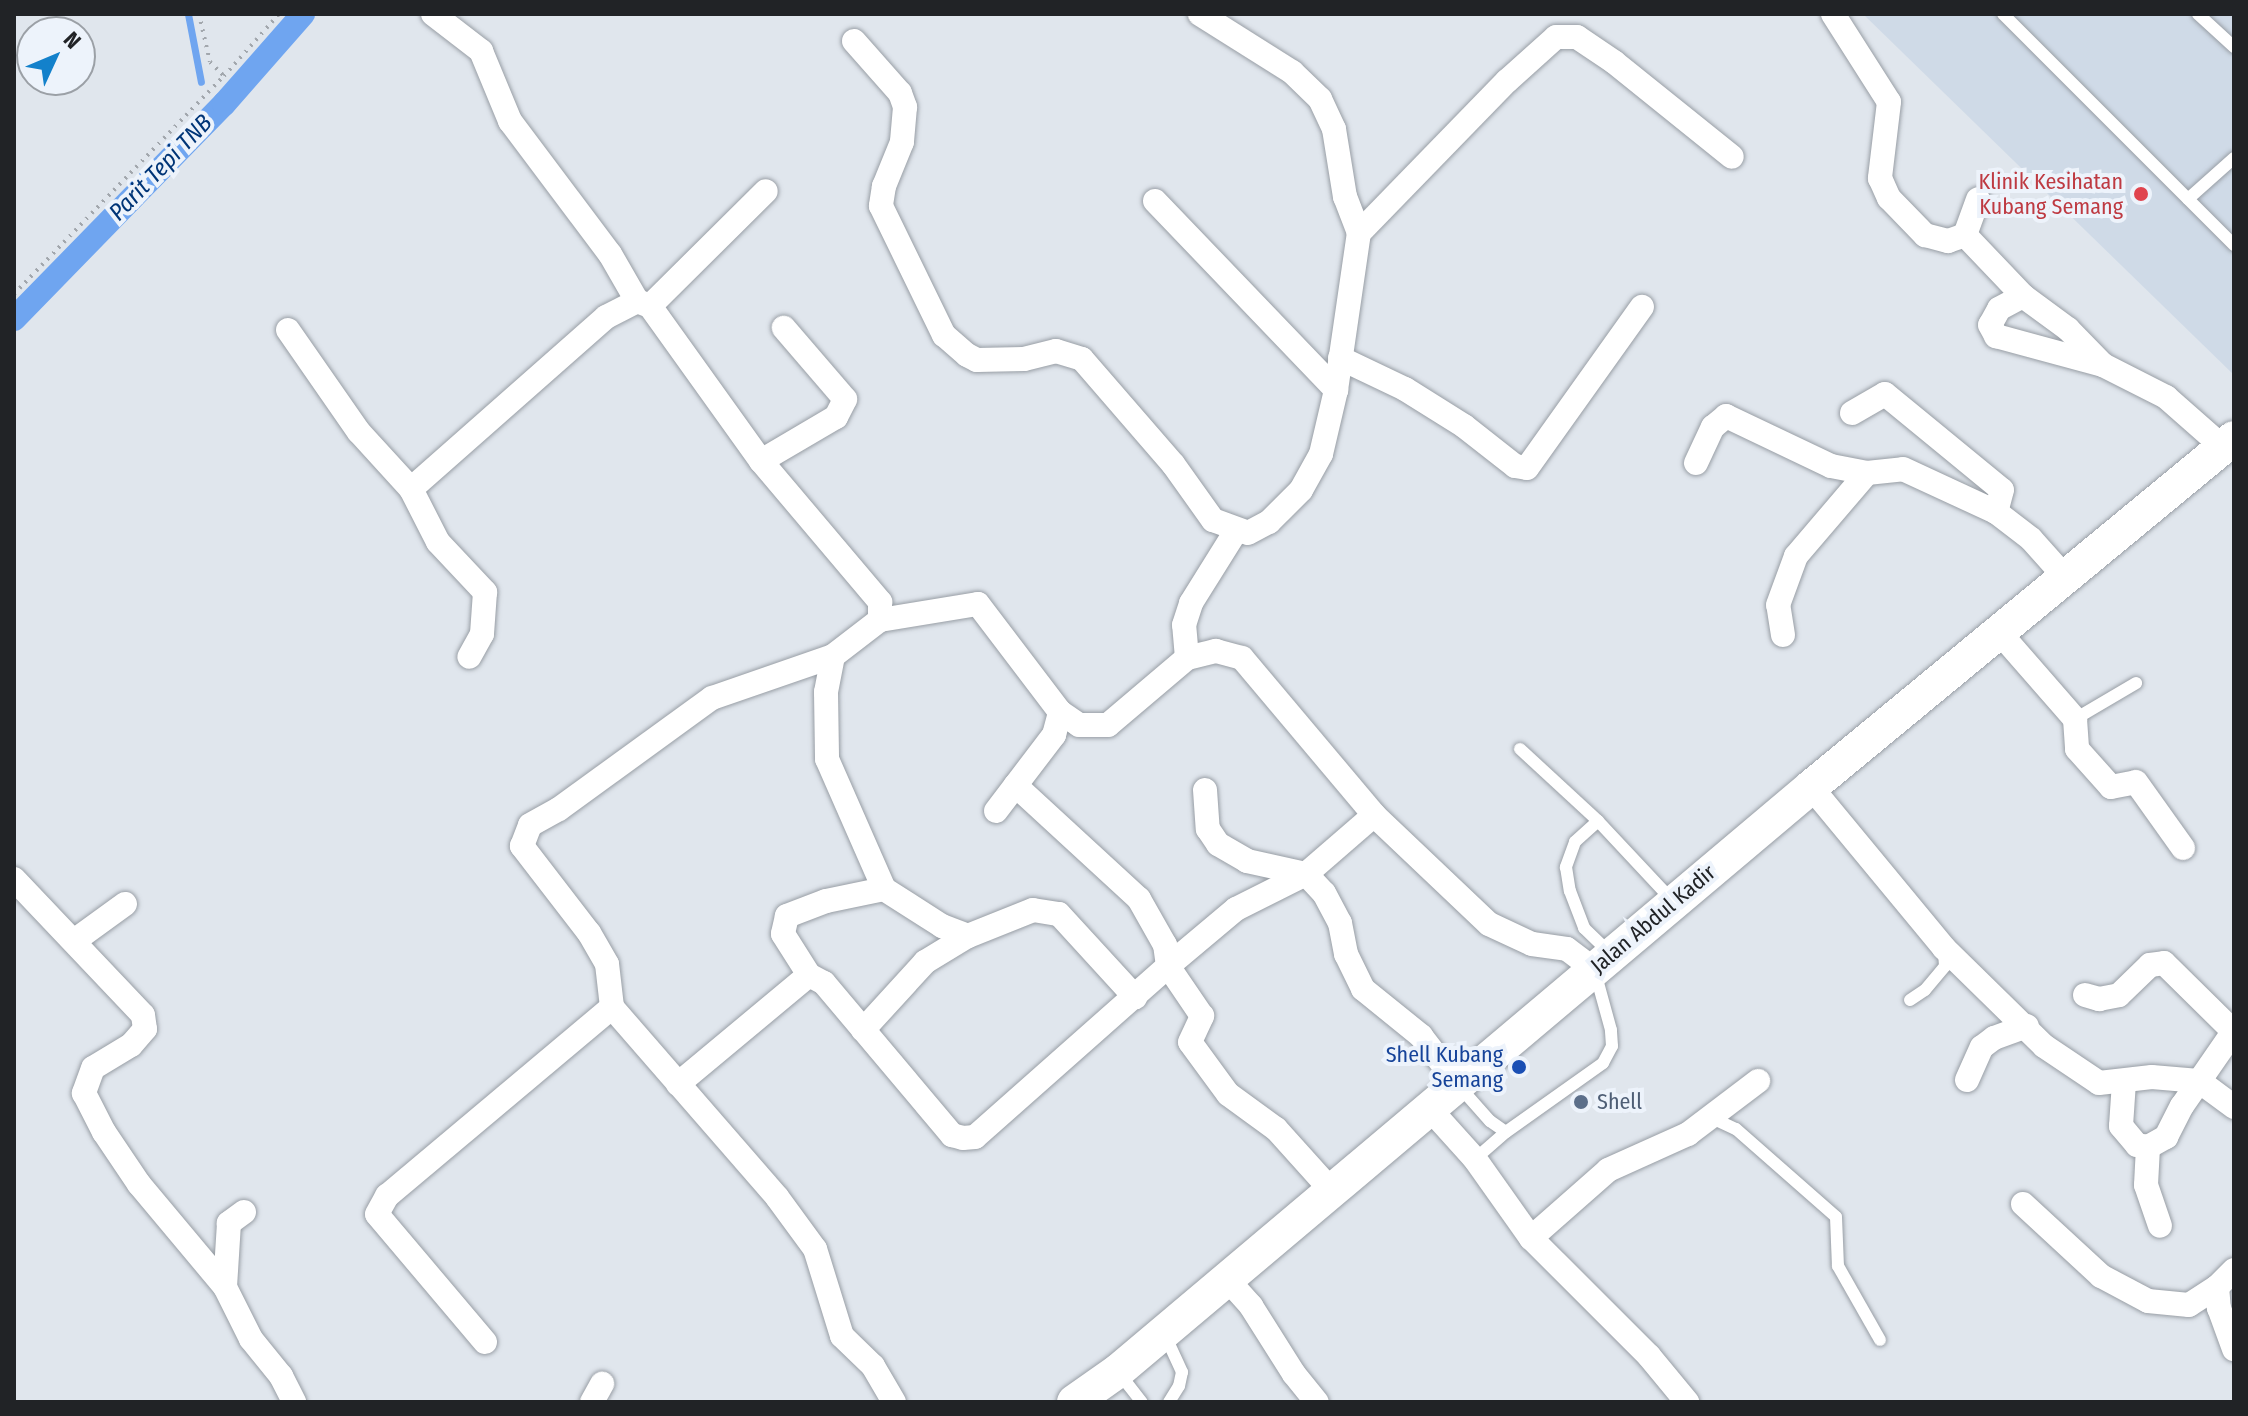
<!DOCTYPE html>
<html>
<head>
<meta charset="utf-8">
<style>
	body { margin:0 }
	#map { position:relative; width:2248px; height:1416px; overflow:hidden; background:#e0e6ed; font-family:"Fira Sans Condensed",sans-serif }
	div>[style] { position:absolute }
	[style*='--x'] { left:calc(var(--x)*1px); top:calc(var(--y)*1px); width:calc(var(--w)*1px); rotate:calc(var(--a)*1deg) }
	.built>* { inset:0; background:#cfdae7 }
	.stream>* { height:7px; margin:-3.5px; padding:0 3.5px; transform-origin:3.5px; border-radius:3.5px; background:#6fa5f0 }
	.canal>* { height:24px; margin:-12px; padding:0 12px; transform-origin:12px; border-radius:12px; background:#6fa5f0 }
	.path>* { height:4px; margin-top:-2px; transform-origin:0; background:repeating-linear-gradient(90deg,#a2a7ad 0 2px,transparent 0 8px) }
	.roads { filter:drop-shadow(0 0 2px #989ea5) drop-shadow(0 0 2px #989ea5) }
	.lane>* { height:12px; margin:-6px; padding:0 6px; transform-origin:6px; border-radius:6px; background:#fff }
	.street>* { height:24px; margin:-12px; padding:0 12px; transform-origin:12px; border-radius:12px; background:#fff }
	.secondary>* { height:34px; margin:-17px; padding:0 17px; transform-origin:17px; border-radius:17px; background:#fff }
	.dots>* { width:22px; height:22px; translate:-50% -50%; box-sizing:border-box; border:4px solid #edf3fb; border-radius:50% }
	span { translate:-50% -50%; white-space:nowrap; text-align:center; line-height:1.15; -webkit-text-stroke:8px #edf3fb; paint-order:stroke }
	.health-label { font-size:22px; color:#be3a42 }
	.right { translate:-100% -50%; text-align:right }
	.street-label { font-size:22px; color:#212326 }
	.transit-label { font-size:22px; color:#164399 }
	.service-label { font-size:22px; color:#4e5e75 }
	.left { translate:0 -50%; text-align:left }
	.water-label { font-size:24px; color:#003577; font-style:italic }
	.frame { position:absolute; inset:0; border:16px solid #212326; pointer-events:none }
	.north { position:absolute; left:16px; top:16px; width:80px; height:80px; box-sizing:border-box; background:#edf3fb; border:2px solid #9ba0a6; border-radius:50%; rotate:46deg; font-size:22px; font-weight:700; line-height:32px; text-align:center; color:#212326 }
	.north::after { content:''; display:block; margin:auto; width:28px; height:36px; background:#1381cb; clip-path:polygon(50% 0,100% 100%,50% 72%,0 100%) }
</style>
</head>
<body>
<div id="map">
	<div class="built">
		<i style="clip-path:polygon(1863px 14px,2234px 14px,2234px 375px)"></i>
	</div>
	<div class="stream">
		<i style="--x:188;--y:14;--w:69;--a:79.2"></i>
	</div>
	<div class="canal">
		<i style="--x:14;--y:319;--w:301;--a:-45.7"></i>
		<i style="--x:224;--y:104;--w:120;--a:-48.7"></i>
	</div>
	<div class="path">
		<i style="--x:199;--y:14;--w:49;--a:77.1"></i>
		<i style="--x:210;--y:62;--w:20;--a:45"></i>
		<i style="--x:14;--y:294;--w:303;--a:-46.1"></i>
		<i style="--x:224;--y:76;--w:83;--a:-48.4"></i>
	</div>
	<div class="roads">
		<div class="lane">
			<i style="--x:2003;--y:14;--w:327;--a:45"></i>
			<i style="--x:2198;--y:14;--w:49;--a:42.5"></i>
			<i style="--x:2188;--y:199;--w:62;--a:-41.7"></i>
			<i style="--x:2075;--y:719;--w:71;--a:-30.5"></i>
			<i style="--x:1520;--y:749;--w:106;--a:42.7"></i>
			<i style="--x:1598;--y:821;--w:108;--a:46.9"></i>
			<i style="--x:1598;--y:821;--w:31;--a:138"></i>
			<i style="--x:1575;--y:842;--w:27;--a:110"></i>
			<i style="--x:1566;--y:867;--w:24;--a:81"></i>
			<i style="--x:1570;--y:891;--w:40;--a:69"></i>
			<i style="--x:1584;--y:928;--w:37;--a:44"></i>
			<i style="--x:1910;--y:1000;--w:18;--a:-34"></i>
			<i style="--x:1925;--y:990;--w:31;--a:-50"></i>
			<i style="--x:1945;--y:966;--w:15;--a:-94"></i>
			<i style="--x:1458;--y:1085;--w:48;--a:48.4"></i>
			<i style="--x:1490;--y:1121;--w:19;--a:35"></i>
			<i style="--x:1506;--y:1132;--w:119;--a:-35.4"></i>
			<i style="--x:1603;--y:1063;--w:19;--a:-62"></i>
			<i style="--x:1612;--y:1046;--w:16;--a:-94"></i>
			<i style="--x:1611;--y:1030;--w:60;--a:-105.4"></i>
			<i style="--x:1712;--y:1118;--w:26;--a:25"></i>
			<i style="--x:1736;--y:1129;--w:133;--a:41.3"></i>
			<i style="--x:1836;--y:1217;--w:49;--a:87.7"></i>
			<i style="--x:1838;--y:1266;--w:85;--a:60.4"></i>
			<i style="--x:1475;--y:1159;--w:41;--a:-41.1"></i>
			<i style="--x:1165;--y:1335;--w:41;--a:65.3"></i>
			<i style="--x:1182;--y:1372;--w:14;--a:102"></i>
			<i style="--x:1179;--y:1386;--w:19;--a:122"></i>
			<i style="--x:1119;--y:1373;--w:37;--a:52"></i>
		</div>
		<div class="street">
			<i style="--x:433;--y:14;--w:61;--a:37.6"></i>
			<i style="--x:481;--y:51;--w:76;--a:67.5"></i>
			<i style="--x:510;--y:121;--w:166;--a:53.1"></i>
			<i style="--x:610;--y:254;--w:54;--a:60.1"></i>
			<i style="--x:637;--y:301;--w:14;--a:21"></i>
			<i style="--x:650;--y:306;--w:191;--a:54.4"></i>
			<i style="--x:761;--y:461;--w:185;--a:49.8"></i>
			<i style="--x:880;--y:602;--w:18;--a:90"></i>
			<i style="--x:1833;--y:14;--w:104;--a:57.5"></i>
			<i style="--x:1889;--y:102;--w:77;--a:96.8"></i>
			<i style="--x:1880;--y:178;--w:22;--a:66"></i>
			<i style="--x:1889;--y:198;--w:52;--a:45.8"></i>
			<i style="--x:1925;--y:235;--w:24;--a:15"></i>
			<i style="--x:1948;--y:241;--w:18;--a:-19"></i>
			<i style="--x:1965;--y:235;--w:38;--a:-70"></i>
			<i style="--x:854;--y:41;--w:69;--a:48.5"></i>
			<i style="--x:900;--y:93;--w:15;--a:70"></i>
			<i style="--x:905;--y:107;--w:35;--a:95"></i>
			<i style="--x:902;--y:142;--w:48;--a:112.2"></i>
			<i style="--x:884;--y:186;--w:20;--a:99"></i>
			<i style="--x:881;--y:206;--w:144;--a:64"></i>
			<i style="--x:944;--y:335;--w:30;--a:41"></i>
			<i style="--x:967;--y:355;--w:11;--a:27"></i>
			<i style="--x:977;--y:360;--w:47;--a:-1.2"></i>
			<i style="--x:1024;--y:359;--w:33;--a:-14"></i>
			<i style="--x:1056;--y:351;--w:27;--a:17"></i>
			<i style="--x:1082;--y:359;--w:139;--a:49.1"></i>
			<i style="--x:1173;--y:464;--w:69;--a:54.5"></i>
			<i style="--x:1213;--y:520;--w:37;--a:20"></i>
			<i style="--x:1248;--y:533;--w:24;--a:-28"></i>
			<i style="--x:1269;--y:522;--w:45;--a:-45"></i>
			<i style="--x:1301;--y:490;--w:41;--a:-60.9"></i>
			<i style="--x:1321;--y:454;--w:66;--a:-76.8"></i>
			<i style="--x:1336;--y:390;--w:159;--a:-81.7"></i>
			<i style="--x:1359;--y:233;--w:39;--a:-111"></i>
			<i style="--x:1345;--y:197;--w:69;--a:-99.2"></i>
			<i style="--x:1334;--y:129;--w:33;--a:-115"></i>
			<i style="--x:1320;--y:99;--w:39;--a:-136"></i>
			<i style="--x:1292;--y:72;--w:109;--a:-147.8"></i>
			<i style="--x:1155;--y:201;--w:262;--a:46.2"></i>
			<i style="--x:1359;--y:233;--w:212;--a:-45.8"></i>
			<i style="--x:1507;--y:81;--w:66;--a:-41.9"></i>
			<i style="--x:1556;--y:37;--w:21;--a:0"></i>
			<i style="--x:1577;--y:37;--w:45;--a:34"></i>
			<i style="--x:1614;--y:62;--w:151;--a:38.8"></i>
			<i style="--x:1965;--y:235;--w:84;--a:46.4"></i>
			<i style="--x:2023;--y:296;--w:56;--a:36.3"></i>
			<i style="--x:2068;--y:329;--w:50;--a:45.8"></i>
			<i style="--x:2103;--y:365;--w:71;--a:26.9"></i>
			<i style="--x:2166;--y:397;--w:76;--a:41.3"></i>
			<i style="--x:2023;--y:296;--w:27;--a:152"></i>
			<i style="--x:1999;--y:309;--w:18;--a:119"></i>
			<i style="--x:1990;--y:325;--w:13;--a:61"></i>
			<i style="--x:1996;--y:336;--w:111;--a:15.2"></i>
			<i style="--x:650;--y:306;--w:163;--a:-44.8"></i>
			<i style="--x:288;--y:330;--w:124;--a:55.2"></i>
			<i style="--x:359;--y:432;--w:77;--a:47.6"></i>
			<i style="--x:411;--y:489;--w:59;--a:63"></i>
			<i style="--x:438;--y:542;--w:69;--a:46.8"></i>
			<i style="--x:485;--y:592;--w:42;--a:94.1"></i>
			<i style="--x:482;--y:634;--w:26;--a:119"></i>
			<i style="--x:1340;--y:358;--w:72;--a:25.5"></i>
			<i style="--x:1405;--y:389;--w:70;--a:32.1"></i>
			<i style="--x:1464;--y:426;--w:65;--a:38.1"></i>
			<i style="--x:1515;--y:466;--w:12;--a:9"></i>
			<i style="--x:1527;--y:468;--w:198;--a:-54.5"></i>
			<i style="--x:1852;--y:413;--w:38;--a:-30"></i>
			<i style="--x:1885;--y:394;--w:151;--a:39.4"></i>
			<i style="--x:2002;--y:490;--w:23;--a:105"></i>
			<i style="--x:761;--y:461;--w:87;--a:-30.4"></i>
			<i style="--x:836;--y:417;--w:20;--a:-63"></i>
			<i style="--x:845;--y:399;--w:94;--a:-130.7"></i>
			<i style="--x:1696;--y:463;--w:40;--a:-65"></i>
			<i style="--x:1713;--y:427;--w:17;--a:-40"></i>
			<i style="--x:1726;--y:416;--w:116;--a:25.5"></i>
			<i style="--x:1831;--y:466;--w:37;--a:11"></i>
			<i style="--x:411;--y:489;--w:260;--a:-41.4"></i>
			<i style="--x:606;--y:317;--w:35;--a:-27"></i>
			<i style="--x:1999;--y:632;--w:116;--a:48.9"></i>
			<i style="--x:2075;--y:719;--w:30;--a:86"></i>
			<i style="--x:2077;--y:749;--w:51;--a:48.2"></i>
			<i style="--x:2111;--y:787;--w:25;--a:-11"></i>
			<i style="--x:2136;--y:782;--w:81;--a:54.5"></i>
			<i style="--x:1783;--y:635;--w:30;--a:-99"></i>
			<i style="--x:1778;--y:605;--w:52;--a:-69.8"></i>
			<i style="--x:1796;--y:556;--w:109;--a:-49.5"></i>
			<i style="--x:1867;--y:473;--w:36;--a:-6"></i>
			<i style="--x:1903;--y:469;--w:102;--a:24.8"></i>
			<i style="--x:1996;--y:512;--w:44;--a:37.6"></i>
			<i style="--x:2031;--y:539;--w:51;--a:48.2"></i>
			<i style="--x:833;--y:656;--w:37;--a:101"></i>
			<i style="--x:826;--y:692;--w:67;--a:89.1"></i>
			<i style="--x:827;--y:759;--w:142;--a:66.3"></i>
			<i style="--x:1187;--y:658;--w:33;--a:-95"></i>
			<i style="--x:1184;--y:625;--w:23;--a:-72"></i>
			<i style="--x:1191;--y:603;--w:85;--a:-58"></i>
			<i style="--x:1811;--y:787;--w:209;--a:50.4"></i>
			<i style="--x:1944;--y:948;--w:140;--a:44.4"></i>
			<i style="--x:2044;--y:1046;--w:66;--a:33.9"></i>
			<i style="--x:2099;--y:1083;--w:53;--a:-6.5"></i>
			<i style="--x:2152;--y:1077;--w:47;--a:4.9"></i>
			<i style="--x:2199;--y:1081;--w:44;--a:36.6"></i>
			<i style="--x:1205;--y:790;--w:39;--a:86"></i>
			<i style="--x:1208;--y:829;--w:18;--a:56"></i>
			<i style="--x:1218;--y:844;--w:34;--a:30"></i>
			<i style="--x:1247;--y:861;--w:60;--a:12.4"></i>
			<i style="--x:1306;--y:874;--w:26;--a:47"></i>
			<i style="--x:1324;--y:893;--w:34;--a:62"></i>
			<i style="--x:1340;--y:923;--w:32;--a:79"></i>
			<i style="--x:1346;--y:954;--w:39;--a:64"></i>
			<i style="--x:1363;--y:989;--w:75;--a:39"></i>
			<i style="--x:1421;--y:1036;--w:61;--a:52.4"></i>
			<i style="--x:996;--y:811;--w:96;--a:-52.7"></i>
			<i style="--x:1054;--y:735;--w:24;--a:-75"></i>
			<i style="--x:14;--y:879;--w:187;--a:46.5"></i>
			<i style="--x:143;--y:1015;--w:14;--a:82"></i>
			<i style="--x:145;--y:1029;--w:21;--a:131"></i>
			<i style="--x:131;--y:1045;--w:44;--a:148.8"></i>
			<i style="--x:93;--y:1068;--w:27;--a:110"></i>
			<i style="--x:84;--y:1093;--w:44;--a:62.9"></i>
			<i style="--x:104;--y:1132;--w:63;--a:56.1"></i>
			<i style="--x:139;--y:1184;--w:134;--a:50.1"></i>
			<i style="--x:968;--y:936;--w:28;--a:-159"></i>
			<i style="--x:942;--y:926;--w:69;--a:-147.5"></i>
			<i style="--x:884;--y:889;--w:59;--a:168.3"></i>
			<i style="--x:826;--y:901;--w:42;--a:159"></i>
			<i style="--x:787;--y:916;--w:18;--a:103"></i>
			<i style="--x:783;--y:934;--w:49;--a:57.6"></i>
			<i style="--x:809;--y:975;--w:17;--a:28"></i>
			<i style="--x:824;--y:983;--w:199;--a:49.9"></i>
			<i style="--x:952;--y:1135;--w:11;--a:15"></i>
			<i style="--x:963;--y:1138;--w:12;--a:-5"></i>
			<i style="--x:975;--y:1137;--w:258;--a:-41.5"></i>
			<i style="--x:1168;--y:966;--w:21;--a:-98"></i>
			<i style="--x:1165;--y:945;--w:53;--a:-119.5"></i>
			<i style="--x:1139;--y:899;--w:168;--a:-137.4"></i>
			<i style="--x:74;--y:941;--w:63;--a:-36"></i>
			<i style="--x:2085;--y:995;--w:15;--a:16"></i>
			<i style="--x:2099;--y:999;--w:20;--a:-11"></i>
			<i style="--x:2119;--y:995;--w:43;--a:-44.1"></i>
			<i style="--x:2150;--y:965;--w:14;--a:-8"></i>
			<i style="--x:2164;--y:963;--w:98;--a:44.6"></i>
			<i style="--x:863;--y:1030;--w:92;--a:-47.6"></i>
			<i style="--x:925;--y:962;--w:50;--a:-31.2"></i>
			<i style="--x:968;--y:936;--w:70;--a:-21.8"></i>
			<i style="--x:1033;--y:910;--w:26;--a:9"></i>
			<i style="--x:1059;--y:914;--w:113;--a:47.5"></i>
			<i style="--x:1967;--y:1080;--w:36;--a:-66"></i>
			<i style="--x:1982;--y:1047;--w:15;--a:-37"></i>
			<i style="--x:1994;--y:1038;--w:35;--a:-20"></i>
			<i style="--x:2124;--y:1082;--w:44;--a:93.9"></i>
			<i style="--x:2121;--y:1126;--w:25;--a:50"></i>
			<i style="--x:2137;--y:1145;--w:11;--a:10"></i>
			<i style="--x:2148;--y:1147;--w:21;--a:-29"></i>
			<i style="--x:2166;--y:1137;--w:35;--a:-63"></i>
			<i style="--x:2182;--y:1106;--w:91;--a:-55.3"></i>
			<i style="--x:678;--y:1084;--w:170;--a:-39.8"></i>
			<i style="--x:1429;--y:1108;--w:69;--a:48"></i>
			<i style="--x:1475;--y:1159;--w:97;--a:54.7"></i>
			<i style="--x:1531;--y:1238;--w:167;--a:45"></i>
			<i style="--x:1649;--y:1356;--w:60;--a:50.4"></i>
			<i style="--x:2148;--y:1147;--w:38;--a:93"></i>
			<i style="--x:2146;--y:1185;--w:43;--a:71.1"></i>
			<i style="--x:1331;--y:1190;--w:82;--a:-132"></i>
			<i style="--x:1276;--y:1129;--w:59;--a:-143.9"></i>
			<i style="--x:1228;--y:1094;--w:64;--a:-126.2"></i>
			<i style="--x:1190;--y:1042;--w:29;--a:-65"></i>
			<i style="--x:1202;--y:1016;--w:60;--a:-124.2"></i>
			<i style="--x:1168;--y:966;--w:89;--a:-40"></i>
			<i style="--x:1236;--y:909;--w:78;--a:-26.6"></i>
			<i style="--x:1306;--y:874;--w:90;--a:-40.9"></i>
			<i style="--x:2023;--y:1204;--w:106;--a:42.7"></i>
			<i style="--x:2101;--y:1276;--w:53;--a:28"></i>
			<i style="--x:2148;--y:1301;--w:41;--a:5.6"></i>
			<i style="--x:2189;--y:1305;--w:33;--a:-33"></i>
			<i style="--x:244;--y:1212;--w:19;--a:144"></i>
			<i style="--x:229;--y:1223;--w:64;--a:93.6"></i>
			<i style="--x:225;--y:1287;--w:58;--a:63.4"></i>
			<i style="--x:251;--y:1339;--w:48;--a:51"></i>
			<i style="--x:281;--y:1376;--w:29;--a:63"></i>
			<i style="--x:1531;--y:1238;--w:103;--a:-41.4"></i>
			<i style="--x:1608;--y:1170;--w:88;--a:-24.2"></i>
			<i style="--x:1688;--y:1134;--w:88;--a:-37.1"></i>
			<i style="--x:2234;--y:1270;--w:24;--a:135"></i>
			<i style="--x:2217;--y:1287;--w:21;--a:85"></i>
			<i style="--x:2219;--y:1308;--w:44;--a:69.9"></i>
			<i style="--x:1226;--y:1278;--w:38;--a:48"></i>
			<i style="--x:1251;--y:1306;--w:80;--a:57.7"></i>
			<i style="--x:1294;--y:1374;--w:36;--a:51"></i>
			<i style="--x:485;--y:1342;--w:167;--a:-130.2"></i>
			<i style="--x:377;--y:1214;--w:21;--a:-61"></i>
			<i style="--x:387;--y:1196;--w:294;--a:-40"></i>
			<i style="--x:592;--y:1402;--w:21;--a:-61"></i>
			<i style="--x:894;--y:1402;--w:42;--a:-120.3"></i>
			<i style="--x:873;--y:1366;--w:43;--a:-135.9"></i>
			<i style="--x:842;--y:1336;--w:91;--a:-107.2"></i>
			<i style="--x:815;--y:1249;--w:64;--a:-126.2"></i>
			<i style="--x:777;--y:1197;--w:252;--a:-131"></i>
			<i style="--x:612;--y:1007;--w:43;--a:-96.6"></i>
			<i style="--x:607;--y:964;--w:36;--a:-120"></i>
			<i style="--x:589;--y:933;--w:110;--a:-127.6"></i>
			<i style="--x:522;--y:846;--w:22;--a:-69"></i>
			<i style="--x:530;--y:825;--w:33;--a:-29"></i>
			<i style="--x:559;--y:809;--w:189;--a:-36"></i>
			<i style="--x:712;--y:698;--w:128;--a:-19.1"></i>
			<i style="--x:833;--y:656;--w:59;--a:-37.5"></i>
			<i style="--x:880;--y:620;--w:99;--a:-9.3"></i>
			<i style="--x:978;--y:604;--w:136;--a:52.8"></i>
			<i style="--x:1060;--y:712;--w:23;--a:34"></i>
			<i style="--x:1079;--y:725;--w:29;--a:0"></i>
			<i style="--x:1108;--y:725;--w:104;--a:-40.3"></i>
			<i style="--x:1187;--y:658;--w:30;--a:-14"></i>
			<i style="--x:1216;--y:651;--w:27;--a:15"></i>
			<i style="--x:1242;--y:658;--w:205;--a:49.9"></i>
			<i style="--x:1374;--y:815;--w:158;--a:43.5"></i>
			<i style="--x:1489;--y:924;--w:47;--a:24.9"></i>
			<i style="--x:1532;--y:944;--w:35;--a:8"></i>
			<i style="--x:1567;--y:949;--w:34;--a:37"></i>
		</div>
		<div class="secondary">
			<i style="--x:1074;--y:1402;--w:54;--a:-35.2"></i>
			<i style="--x:1118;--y:1371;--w:906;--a:-40.12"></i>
			<i style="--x:1811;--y:787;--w:548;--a:-39.52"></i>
		</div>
	</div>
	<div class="dots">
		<i style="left:2141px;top:194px;background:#e0444e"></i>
		<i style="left:1519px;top:1067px;background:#1a4fb4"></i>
		<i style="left:1581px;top:1102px;background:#5c6f8a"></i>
	</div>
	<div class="health-label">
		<span class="right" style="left:2123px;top:194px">Klinik Kesihatan<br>Kubang Semang</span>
	</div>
	<div class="street-label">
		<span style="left:1653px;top:919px;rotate:-40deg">Jalan Abdul Kadir</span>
	</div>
	<div class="transit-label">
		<span class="right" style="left:1503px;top:1067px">Shell Kubang<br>Semang</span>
	</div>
	<div class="service-label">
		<span class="left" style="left:1597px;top:1102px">Shell</span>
	</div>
	<div class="water-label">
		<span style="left:161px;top:168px;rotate:-46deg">Parit Tepi TNB</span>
	</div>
	<div class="frame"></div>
	<div class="north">N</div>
</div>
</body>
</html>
